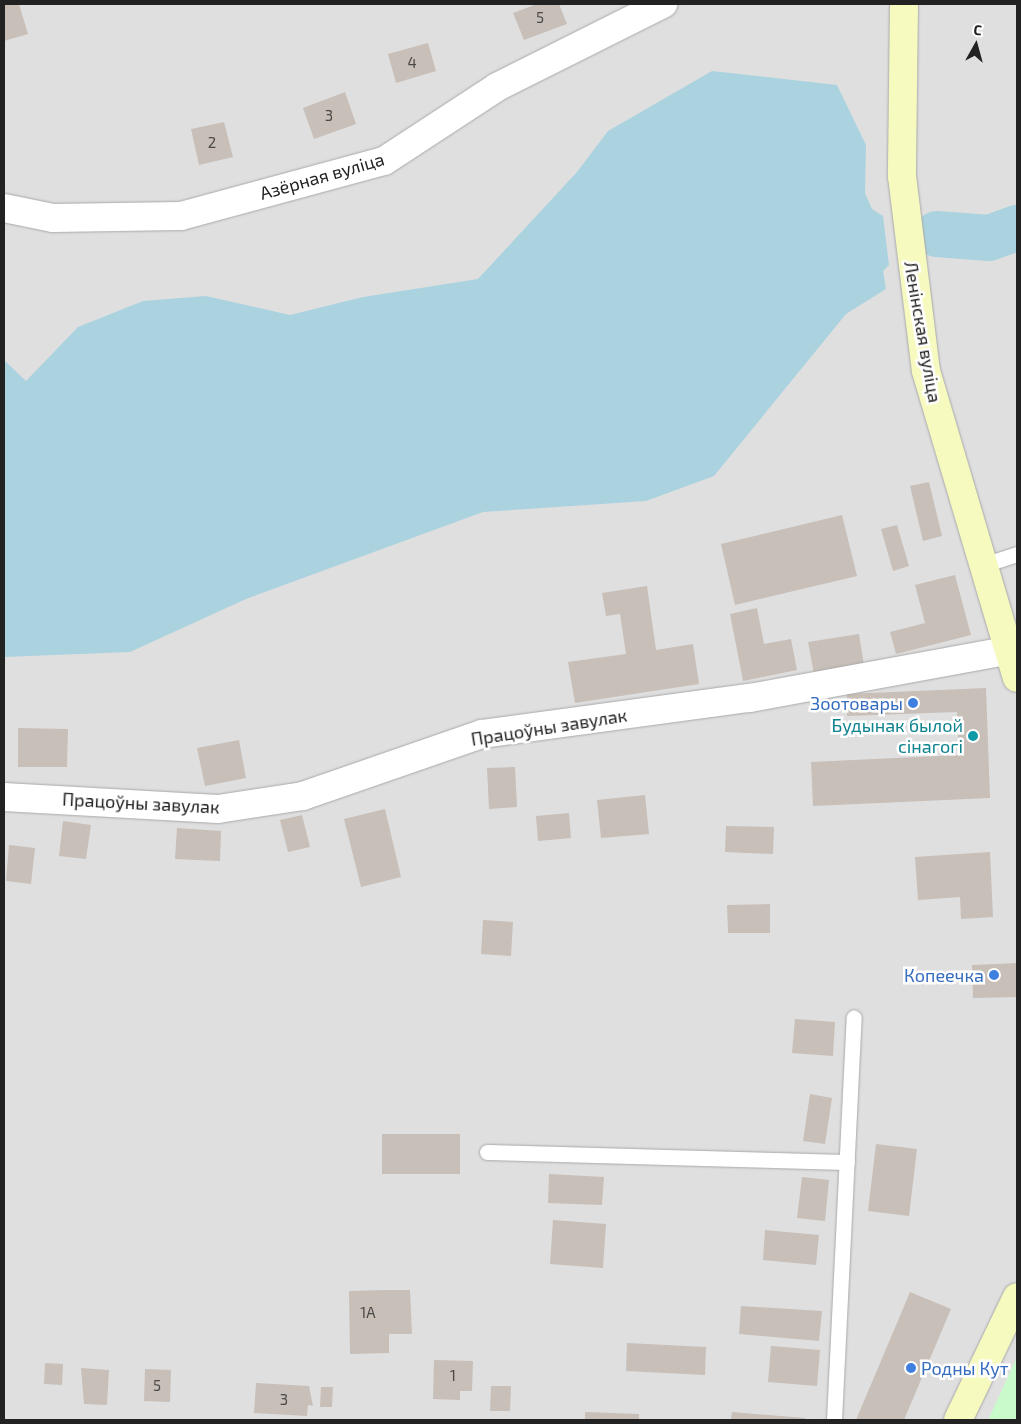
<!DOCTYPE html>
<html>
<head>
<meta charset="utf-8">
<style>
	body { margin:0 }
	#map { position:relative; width:1021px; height:1424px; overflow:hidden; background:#f2efe9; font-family:"Exo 2",sans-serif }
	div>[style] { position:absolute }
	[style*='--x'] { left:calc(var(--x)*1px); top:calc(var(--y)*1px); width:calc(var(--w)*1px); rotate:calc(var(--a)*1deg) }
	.residential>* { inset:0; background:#e0dfdf }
	.park>* { inset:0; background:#c8facc }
	.water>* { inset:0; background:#aad3df }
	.river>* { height:46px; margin:-23px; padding:0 23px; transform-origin:23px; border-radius:23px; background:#aad3df }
	.building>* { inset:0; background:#c7bfb8 }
	.roads { filter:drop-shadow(0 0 1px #a9a9a9) drop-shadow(0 0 1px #a9a9a9) }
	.lane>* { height:15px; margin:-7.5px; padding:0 7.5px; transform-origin:7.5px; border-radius:7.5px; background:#fff }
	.street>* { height:28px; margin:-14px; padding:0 14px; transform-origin:14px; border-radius:14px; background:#fff }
	.secondary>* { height:28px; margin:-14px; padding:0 14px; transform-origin:14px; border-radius:14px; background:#f7fabf }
	.dots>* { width:14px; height:14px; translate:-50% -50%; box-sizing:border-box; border:2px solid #fff; border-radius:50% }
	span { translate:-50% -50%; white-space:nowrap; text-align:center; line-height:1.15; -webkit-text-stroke:5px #fff; paint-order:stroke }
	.number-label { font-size:15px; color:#4b4948 }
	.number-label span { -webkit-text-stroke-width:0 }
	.street-label { font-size:18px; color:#222 }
	.shop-label { font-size:18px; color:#366cbe }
	.right { translate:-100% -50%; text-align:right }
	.left { translate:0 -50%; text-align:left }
	.culture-label { font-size:18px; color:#0d838f }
	.frame { position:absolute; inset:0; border:5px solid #222; pointer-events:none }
	.north { position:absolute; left:951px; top:20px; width:50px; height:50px; -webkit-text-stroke:4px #fff; paint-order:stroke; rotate:7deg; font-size:14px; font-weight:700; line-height:20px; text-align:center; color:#222 }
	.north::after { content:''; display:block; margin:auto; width:18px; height:22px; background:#222; clip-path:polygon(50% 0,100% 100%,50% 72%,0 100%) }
</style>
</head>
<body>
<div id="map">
	<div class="residential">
		<i style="clip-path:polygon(4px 4px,1017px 4px,1017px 1420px,4px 1420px)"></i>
	</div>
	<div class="park">
		<i style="clip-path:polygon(1017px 1357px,1017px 1420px,988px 1420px)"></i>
	</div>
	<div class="water">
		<i style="clip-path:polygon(712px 71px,837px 85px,866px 145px,865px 193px,872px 209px,883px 216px,889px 265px,883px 271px,886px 289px,846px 314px,714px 476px,646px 501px,483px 512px,246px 599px,130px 652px,4px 657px,4px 360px,26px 381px,78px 327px,143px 301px,206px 296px,290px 315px,363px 297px,478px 279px,577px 172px,608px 131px)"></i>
	</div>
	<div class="river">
		<i style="--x:937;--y:234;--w:52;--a:4.4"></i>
		<i style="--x:989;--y:238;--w:30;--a:-20"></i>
	</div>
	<div class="building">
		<i style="clip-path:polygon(4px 4px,19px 4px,28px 34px,4px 41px)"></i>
		<i style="clip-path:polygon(537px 4px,559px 4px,567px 24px,524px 40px,513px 13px)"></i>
		<i style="clip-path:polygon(428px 43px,436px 71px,396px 83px,388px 54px)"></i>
		<i style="clip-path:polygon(345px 92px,356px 124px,314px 139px,303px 108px)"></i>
		<i style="clip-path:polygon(224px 122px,233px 157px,199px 165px,191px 129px)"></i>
		<i style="clip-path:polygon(929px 482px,942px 536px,923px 541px,910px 486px)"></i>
		<i style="clip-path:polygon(842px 515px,857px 576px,735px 605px,721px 544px)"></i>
		<i style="clip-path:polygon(897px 525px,909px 566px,893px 571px,881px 529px)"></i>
		<i style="clip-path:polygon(955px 575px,971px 635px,896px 654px,890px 632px,925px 623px,915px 585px)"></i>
		<i style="clip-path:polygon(647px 586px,656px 650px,693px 644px,699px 684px,575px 703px,568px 662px,626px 654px,620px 614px,606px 616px,602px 593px)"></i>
		<i style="clip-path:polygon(757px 608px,764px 644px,791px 639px,797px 670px,743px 681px,730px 614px)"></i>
		<i style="clip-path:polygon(859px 634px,864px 666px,814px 674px,808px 642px)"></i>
		<i style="clip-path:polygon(986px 688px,990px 798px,813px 806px,811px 762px,959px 755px,957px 712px,847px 716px,847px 694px)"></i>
		<i style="clip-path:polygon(18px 728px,68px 729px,67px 767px,18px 767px)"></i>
		<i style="clip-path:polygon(239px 740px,246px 778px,205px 786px,197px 748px)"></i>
		<i style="clip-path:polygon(515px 767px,517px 807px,489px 809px,487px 768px)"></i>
		<i style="clip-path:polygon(645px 795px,649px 834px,601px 838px,597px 800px)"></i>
		<i style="clip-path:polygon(385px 809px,401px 877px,361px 887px,344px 819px)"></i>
		<i style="clip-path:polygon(569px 813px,571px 838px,538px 841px,536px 816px)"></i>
		<i style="clip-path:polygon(302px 815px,310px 847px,288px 852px,280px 820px)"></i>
		<i style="clip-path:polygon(63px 821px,91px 825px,86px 859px,59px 856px)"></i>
		<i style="clip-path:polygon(726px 826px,774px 827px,773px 854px,725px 852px)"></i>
		<i style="clip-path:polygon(177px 828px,221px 831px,220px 861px,175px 859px)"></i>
		<i style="clip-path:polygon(9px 845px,35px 848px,31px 884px,6px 881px)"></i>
		<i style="clip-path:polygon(990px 852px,993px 917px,961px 919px,960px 897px,918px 900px,915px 857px)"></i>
		<i style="clip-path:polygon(770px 904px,770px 933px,728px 933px,727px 905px)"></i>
		<i style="clip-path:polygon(483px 920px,513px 922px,511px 956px,481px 954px)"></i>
		<i style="clip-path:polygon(1017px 963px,1017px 997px,973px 998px,972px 965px)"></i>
		<i style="clip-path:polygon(795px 1019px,835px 1022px,833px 1056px,792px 1053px)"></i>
		<i style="clip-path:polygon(810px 1094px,832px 1098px,825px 1144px,803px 1141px)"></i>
		<i style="clip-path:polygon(382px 1134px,460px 1134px,460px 1174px,382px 1174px)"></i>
		<i style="clip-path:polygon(876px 1144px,917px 1149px,909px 1216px,868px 1211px)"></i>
		<i style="clip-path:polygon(549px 1174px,604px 1177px,602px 1205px,548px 1203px)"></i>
		<i style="clip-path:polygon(802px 1177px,829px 1180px,825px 1221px,797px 1218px)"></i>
		<i style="clip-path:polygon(553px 1220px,606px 1224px,603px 1268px,550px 1264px)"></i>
		<i style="clip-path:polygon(765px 1230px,819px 1235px,816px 1265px,763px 1260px)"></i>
		<i style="clip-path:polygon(387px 1290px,410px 1290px,412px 1334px,389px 1334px,389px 1353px,350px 1354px,349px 1291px)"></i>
		<i style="clip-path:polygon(910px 1292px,951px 1309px,904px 1420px,856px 1420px)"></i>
		<i style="clip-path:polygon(741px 1306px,822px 1311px,819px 1341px,739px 1334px)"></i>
		<i style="clip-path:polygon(627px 1343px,706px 1347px,705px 1375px,626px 1371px)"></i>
		<i style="clip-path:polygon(771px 1346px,820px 1350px,817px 1386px,768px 1382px)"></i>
		<i style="clip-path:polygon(434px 1360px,473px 1361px,472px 1391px,460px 1391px,460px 1400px,433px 1399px)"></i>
		<i style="clip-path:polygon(45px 1363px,63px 1364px,62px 1385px,44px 1384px)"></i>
		<i style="clip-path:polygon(81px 1368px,109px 1370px,107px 1405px,84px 1404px)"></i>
		<i style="clip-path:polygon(145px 1369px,171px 1370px,170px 1402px,144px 1401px)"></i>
		<i style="clip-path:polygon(256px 1383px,309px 1386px,313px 1406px,308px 1405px,307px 1416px,254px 1413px)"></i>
		<i style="clip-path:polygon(491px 1386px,511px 1386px,510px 1411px,490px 1411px)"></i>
		<i style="clip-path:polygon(321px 1387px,333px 1387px,332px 1407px,320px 1407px)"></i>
		<i style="clip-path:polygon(585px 1412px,639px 1414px,639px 1420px,585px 1420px)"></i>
		<i style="clip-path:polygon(732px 1412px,805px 1418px,805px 1420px,731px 1420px)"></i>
	</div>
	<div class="roads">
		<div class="lane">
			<i style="--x:983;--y:565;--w:36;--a:-18"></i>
			<i style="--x:487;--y:1152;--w:360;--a:1.6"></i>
			<i style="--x:834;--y:1420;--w:403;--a:-87.2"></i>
		</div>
		<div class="street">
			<i style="--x:4;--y:208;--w:50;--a:11.5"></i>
			<i style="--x:53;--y:218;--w:128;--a:-0.9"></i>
			<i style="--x:181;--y:216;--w:210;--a:-15.2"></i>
			<i style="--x:384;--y:161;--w:135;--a:-33.2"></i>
			<i style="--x:497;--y:87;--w:186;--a:-26.6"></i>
			<i style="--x:4;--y:797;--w:214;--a:3.2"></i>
			<i style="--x:218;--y:809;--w:86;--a:-8.7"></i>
			<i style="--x:303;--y:796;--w:189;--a:-19.1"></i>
			<i style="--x:482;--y:734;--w:270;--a:-7.7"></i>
			<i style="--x:750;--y:698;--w:271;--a:-10.4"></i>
		</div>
		<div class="secondary">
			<i style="--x:904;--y:4;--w:172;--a:90.7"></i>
			<i style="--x:902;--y:176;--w:196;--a:83"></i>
			<i style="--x:926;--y:371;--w:320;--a:73.5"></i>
			<i style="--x:958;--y:1420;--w:136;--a:-64.4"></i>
		</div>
	</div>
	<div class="dots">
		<i style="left:913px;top:703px;background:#3f7fe0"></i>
		<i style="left:973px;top:736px;background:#0f9aa8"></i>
		<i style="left:994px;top:975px;background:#3f7fe0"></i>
		<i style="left:911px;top:1368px;background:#3f7fe0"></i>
	</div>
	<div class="number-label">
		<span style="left:540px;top:18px">5</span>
		<span style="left:412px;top:63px">4</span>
		<span style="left:329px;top:116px">3</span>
		<span style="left:212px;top:143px">2</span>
		<span style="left:368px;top:1313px">1А</span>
		<span style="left:453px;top:1376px">1</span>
		<span style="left:157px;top:1386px">5</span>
		<span style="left:284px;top:1400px">3</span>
	</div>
	<div class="street-label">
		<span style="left:322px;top:176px;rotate:-16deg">Азёрная вуліца</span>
		<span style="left:923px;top:332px;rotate:80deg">Ленінская вуліца</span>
		<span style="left:549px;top:727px;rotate:-9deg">Працоўны завулак</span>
		<span style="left:141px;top:803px;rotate:3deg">Працоўны завулак</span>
	</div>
	<div class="shop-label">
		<span class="right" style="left:903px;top:703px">Зоотовары</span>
		<span class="right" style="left:984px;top:975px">Копеечка</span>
		<span class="left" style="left:921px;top:1368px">Родны Кут</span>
	</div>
	<div class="culture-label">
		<span class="right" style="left:963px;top:736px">Будынак былой<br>сінагогі</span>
	</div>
	<div class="frame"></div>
	<div class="north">С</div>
</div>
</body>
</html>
